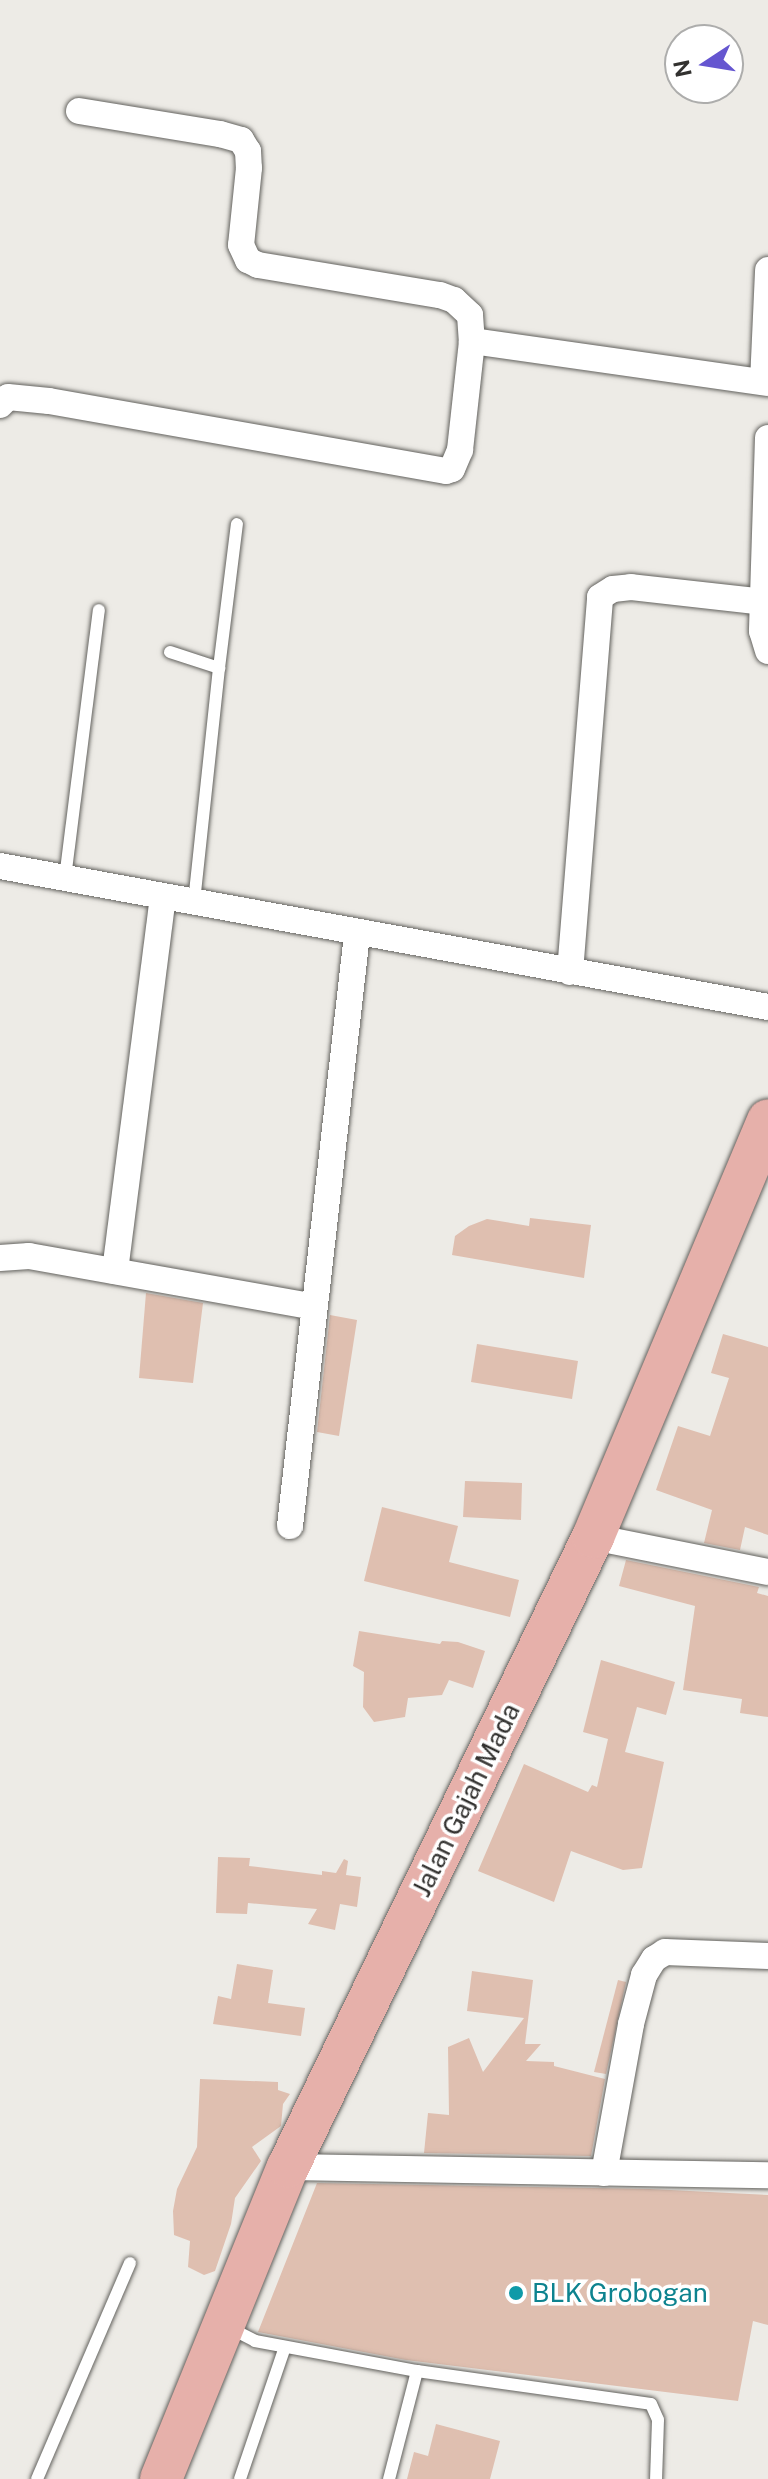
<!DOCTYPE html>
<html>
<head>
<meta charset="utf-8">
<style>
	body { margin:0 }
	#map { position:relative; width:768px; height:2479px; overflow:hidden; background:#edebe6; font-family:"Public Sans",sans-serif }
	div>[style] { position:absolute }
	[style*='--x'] { left:calc(var(--x)*1px); top:calc(var(--y)*1px); width:calc(var(--w)*1px); rotate:calc(var(--a)*1deg) }
	.building>* { inset:0; background:#dfbfb0 }
	.roads { filter:drop-shadow(0 0 2px #63625e) drop-shadow(0 0 2px #63625e) }
	.service>* { height:12px; margin:-6px; padding:0 6px; transform-origin:6px; border-radius:6px; background:#fff }
	.minor>* { height:26px; margin:-13px; padding:0 13px; transform-origin:13px; border-radius:13px; background:#fff }
	.primary>* { height:42px; margin:-21px; padding:0 21px; transform-origin:21px; border-radius:21px; background:#e6b0aa }
	.dots>* { width:22px; height:22px; translate:-50% -50%; box-sizing:border-box; border:4px solid #fff; border-radius:50% }
	span { translate:-50% -50%; white-space:nowrap; text-align:center; line-height:1.15; -webkit-text-stroke:7px #fff; paint-order:stroke }
	.street-label { font-size:26px; color:#32312f }
	.culture-label { font-size:26px; color:#0d838f }
	.left { translate:0 -50%; text-align:left }
	.north { position:absolute; left:664px; top:24px; width:80px; height:80px; box-sizing:border-box; background:#fff; border:2px solid #adadac; border-radius:50%; rotate:258deg; font-size:22px; font-weight:700; line-height:32px; text-align:center; color:#32312f }
	.north::after { content:''; display:block; margin:auto; width:28px; height:36px; background:#6556d0; clip-path:polygon(50% 0,100% 100%,50% 72%,0 100%) }
</style>
</head>
<body>
<div id="map">
	<div class="building">
		<i style="clip-path:polygon(530px 1218px,591px 1225px,584px 1278px,452px 1255px,455px 1236px,469px 1226px,487px 1219px,529px 1226px)"></i>
		<i style="clip-path:polygon(146px 1293px,203px 1303px,193px 1383px,139px 1378px)"></i>
		<i style="clip-path:polygon(330px 1315px,357px 1320px,339px 1436px,317px 1432px)"></i>
		<i style="clip-path:polygon(723px 1334px,768px 1347px,768px 1535px,745px 1527px,740px 1550px,704px 1543px,712px 1510px,656px 1490px,678px 1426px,710px 1436px,729px 1378px,711px 1373px)"></i>
		<i style="clip-path:polygon(477px 1344px,578px 1361px,572px 1399px,471px 1382px)"></i>
		<i style="clip-path:polygon(465px 1481px,522px 1483px,521px 1520px,463px 1517px)"></i>
		<i style="clip-path:polygon(382px 1507px,458px 1526px,449px 1562px,519px 1580px,510px 1617px,364px 1581px)"></i>
		<i style="clip-path:polygon(626px 1560px,759px 1587px,757px 1593px,768px 1596px,768px 1717px,740px 1713px,742px 1699px,683px 1690px,695px 1606px,619px 1586px)"></i>
		<i style="clip-path:polygon(359px 1631px,440px 1644px,442px 1641px,458px 1642px,485px 1651px,473px 1688px,449px 1680px,442px 1695px,408px 1698px,405px 1717px,374px 1722px,363px 1707px,364px 1672px,353px 1666px)"></i>
		<i style="clip-path:polygon(601px 1660px,675px 1682px,666px 1715px,637px 1707px,625px 1752px,664px 1762px,642px 1868px,623px 1870px,571px 1851px,554px 1902px,478px 1871px,524px 1764px,588px 1792px,592px 1785px,597px 1787px,608px 1739px,583px 1732px)"></i>
		<i style="clip-path:polygon(218px 1857px,250px 1858px,249px 1866px,322px 1875px,322px 1871px,336px 1873px,344px 1859px,348px 1861px,346px 1875px,361px 1877px,357px 1907px,340px 1904px,335px 1930px,308px 1924px,317px 1909px,248px 1903px,247px 1914px,216px 1913px)"></i>
		<i style="clip-path:polygon(237px 1964px,273px 1970px,268px 2003px,305px 2008px,301px 2036px,213px 2024px,218px 1996px,231px 1999px)"></i>
		<i style="clip-path:polygon(472px 1971px,533px 1980px,525px 2044px,541px 2044px,526px 2061px,554px 2062px,554px 2066px,605px 2079px,591px 2156px,424px 2153px,428px 2113px,449px 2115px,448px 2047px,469px 2038px,483px 2072px,524px 2018px,467px 2011px)"></i>
		<i style="clip-path:polygon(618px 1980px,626px 1982px,606px 2074px,594px 2072px)"></i>
		<i style="clip-path:polygon(200px 2079px,278px 2082px,278px 2090px,290px 2094px,283px 2104px,281px 2126px,252px 2147px,261px 2161px,235px 2198px,231px 2224px,215px 2271px,204px 2275px,188px 2267px,190px 2241px,174px 2235px,173px 2211px,177px 2189px,197px 2147px)"></i>
		<i style="clip-path:polygon(317px 2183px,650px 2189px,768px 2195px,768px 2325px,753px 2321px,738px 2401px,406px 2360px,258px 2332px)"></i>
		<i style="clip-path:polygon(436px 2424px,500px 2441px,490px 2479px,407px 2479px,414px 2452px,428px 2456px)"></i>
	</div>
	<div class="roads">
		<div class="service">
			<i style="--x:170;--y:652;--w:52;--a:18.1"></i>
			<i style="--x:219;--y:668;--w:236;--a:96.1"></i>
			<i style="--x:219;--y:668;--w:145;--a:-82.9"></i>
			<i style="--x:65;--y:878;--w:270;--a:-82.8"></i>
			<i style="--x:228;--y:2327;--w:30;--a:27"></i>
			<i style="--x:255;--y:2341;--w:165;--a:10.5"></i>
			<i style="--x:417;--y:2371;--w:112;--a:104.5"></i>
			<i style="--x:417;--y:2371;--w:236;--a:8"></i>
			<i style="--x:651;--y:2404;--w:17;--a:66"></i>
			<i style="--x:658;--y:2420;--w:59;--a:91.9"></i>
			<i style="--x:37;--y:2479;--w:235;--a:-66.7"></i>
			<i style="--x:240;--y:2479;--w:139;--a:-71.2"></i>
		</div>
		<div class="minor">
			<i style="--x:79;--y:111;--w:143;--a:9.3"></i>
			<i style="--x:220;--y:134;--w:22;--a:16"></i>
			<i style="--x:241;--y:140;--w:13;--a:58"></i>
			<i style="--x:248;--y:151;--w:17;--a:87"></i>
			<i style="--x:249;--y:168;--w:77;--a:95.9"></i>
			<i style="--x:241;--y:245;--w:17;--a:65"></i>
			<i style="--x:248;--y:260;--w:11;--a:27"></i>
			<i style="--x:258;--y:265;--w:184;--a:9.4"></i>
			<i style="--x:440;--y:295;--w:15;--a:20"></i>
			<i style="--x:454;--y:300;--w:22;--a:43"></i>
			<i style="--x:470;--y:315;--w:26;--a:86"></i>
			<i style="--x:472;--y:341;--w:299;--a:8.1"></i>
			<i style="--x:763;--y:382;--w:112;--a:-87.4"></i>
			<i style="--x:0;--y:405;--w:11;--a:-45"></i>
			<i style="--x:8;--y:397;--w:41;--a:5.6"></i>
			<i style="--x:49;--y:401;--w:403;--a:10"></i>
			<i style="--x:446;--y:471;--w:6;--a:-18"></i>
			<i style="--x:452;--y:469;--w:21;--a:-67"></i>
			<i style="--x:460;--y:450;--w:110;--a:-83.7"></i>
			<i style="--x:768;--y:438;--w:193;--a:91.8"></i>
			<i style="--x:762;--y:631;--w:21;--a:73"></i>
			<i style="--x:0;--y:866;--w:781;--a:10.4"></i>
			<i style="--x:570;--y:972;--w:376;--a:-85.4"></i>
			<i style="--x:600;--y:597;--w:15;--a:-32"></i>
			<i style="--x:613;--y:589;--w:18;--a:-6"></i>
			<i style="--x:631;--y:587;--w:135;--a:6.4"></i>
			<i style="--x:0;--y:1258;--w:29;--a:-4"></i>
			<i style="--x:29;--y:1256;--w:290;--a:10.1"></i>
			<i style="--x:115;--y:1271;--w:377;--a:-82.7"></i>
			<i style="--x:290;--y:1526;--w:596;--a:-83.54"></i>
			<i style="--x:593;--y:1537;--w:178;--a:11.3"></i>
			<i style="--x:288;--y:2167;--w:480;--a:1"></i>
			<i style="--x:604;--y:2173;--w:151;--a:-79.7"></i>
			<i style="--x:631;--y:2024;--w:51;--a:-75.1"></i>
			<i style="--x:644;--y:1975;--w:19;--a:-58"></i>
			<i style="--x:654;--y:1959;--w:13;--a:-32"></i>
			<i style="--x:665;--y:1952;--w:103;--a:2.2"></i>
		</div>
		<div class="primary">
			<i style="--x:161;--y:2479;--w:337;--a:-67.9"></i>
			<i style="--x:288;--y:2167;--w:700;--a:-64.17"></i>
			<i style="--x:593;--y:1537;--w:452;--a:-67.2"></i>
		</div>
	</div>
	<div class="dots">
		<i style="left:516px;top:2293px;background:#0f9aa8"></i>
	</div>
	<div class="street-label">
		<span style="left:466px;top:1800px;rotate:-64deg">Jalan Gajah Mada</span>
	</div>
	<div class="culture-label">
		<span class="left" style="left:532px;top:2293px">BLK Grobogan</span>
	</div>
	<div class="north">N</div>
</div>
</body>
</html>
